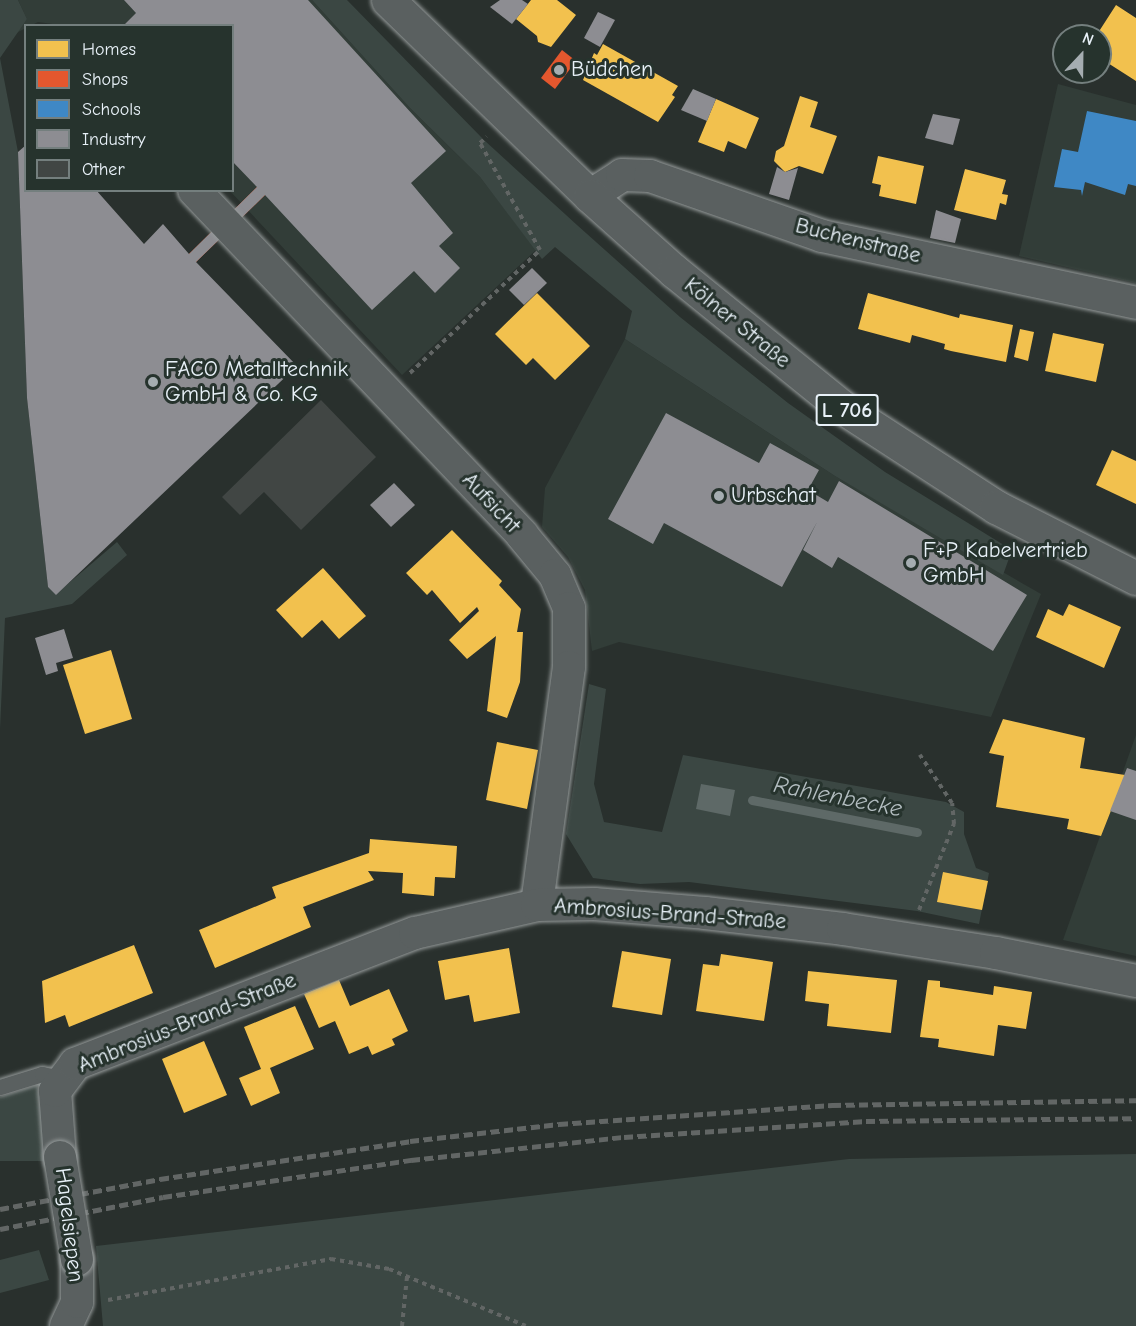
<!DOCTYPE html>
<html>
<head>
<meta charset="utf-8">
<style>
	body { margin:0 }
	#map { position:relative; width:1136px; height:1326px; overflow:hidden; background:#29302d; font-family:"Comic Neue",sans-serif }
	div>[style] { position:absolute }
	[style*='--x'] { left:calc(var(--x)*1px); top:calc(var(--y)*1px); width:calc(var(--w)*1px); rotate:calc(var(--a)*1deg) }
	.built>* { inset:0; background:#323d38 }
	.green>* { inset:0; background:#3b4743 }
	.water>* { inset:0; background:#5e6967 }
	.homes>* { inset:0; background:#f2c14e }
	.shops>* { inset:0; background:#e4572e }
	.schools>* { inset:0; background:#3f88c5 }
	.industry>* { inset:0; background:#8d8d92 }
	.stream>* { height:9px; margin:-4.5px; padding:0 4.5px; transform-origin:4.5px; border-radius:4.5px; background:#5e6967 }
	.building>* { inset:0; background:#414644 }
	.path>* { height:4px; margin-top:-2px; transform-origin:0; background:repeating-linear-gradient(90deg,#626665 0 4.5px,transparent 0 9px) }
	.roads { filter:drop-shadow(0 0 2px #959a9a) drop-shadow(0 0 2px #959a9a) }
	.lane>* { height:15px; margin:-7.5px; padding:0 7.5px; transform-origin:7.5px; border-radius:7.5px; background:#5a6060 }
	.street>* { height:32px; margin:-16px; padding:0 16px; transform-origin:16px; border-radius:16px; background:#5a6060 }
	.primary>* { height:33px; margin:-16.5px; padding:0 16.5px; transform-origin:16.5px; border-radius:16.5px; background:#5a6060 }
	.rail>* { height:4.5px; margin-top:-2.25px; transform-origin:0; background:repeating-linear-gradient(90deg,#626665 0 9px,transparent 0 13.5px) }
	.bridges { filter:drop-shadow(0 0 2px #959a9a) drop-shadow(0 0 2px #959a9a) }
	.street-bridge>* { height:32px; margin:-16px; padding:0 16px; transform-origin:16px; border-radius:16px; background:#5a6060 }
	.dots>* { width:16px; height:16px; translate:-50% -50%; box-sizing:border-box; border:3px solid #26332d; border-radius:50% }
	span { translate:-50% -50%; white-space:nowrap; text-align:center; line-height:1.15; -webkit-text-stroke:6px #26332d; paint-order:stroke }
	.shield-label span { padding:2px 4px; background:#26332d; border:2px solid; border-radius:4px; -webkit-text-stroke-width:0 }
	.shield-label { font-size:21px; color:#e8f1f8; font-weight:700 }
	.poi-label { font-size:22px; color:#e8f1f8 }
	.left { translate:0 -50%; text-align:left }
	.street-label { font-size:22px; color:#e8f1f8 }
	.water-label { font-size:24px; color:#b3bdc0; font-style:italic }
	.legend { position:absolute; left:24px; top:24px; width:210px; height:168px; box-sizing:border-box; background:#26332d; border:2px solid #747f7e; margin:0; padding:8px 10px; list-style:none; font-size:18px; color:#e8f1f8 }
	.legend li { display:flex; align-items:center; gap:12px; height:30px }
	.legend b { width:30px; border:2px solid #747f7e }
	.north { position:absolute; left:1052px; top:24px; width:60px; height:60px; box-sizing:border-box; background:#26332d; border:2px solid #747f7e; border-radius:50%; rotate:22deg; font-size:16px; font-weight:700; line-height:24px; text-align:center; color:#e8f1f8 }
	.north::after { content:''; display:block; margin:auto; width:21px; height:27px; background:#a5adb1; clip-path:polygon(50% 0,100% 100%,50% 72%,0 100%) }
</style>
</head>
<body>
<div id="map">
	<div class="built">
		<i style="clip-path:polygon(18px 0,312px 0,410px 108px,480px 177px,536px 250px,402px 375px,230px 191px,232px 26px,67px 26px,38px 22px,14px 34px,27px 19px)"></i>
		<i style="clip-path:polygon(1058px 84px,1136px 105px,1136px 283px,1019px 256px)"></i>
		<i style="clip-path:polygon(625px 339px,835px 476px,1041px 594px,991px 717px,619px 642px,592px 651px,585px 590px,568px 557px,542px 527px,545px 488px)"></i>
		<i style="clip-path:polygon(1136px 735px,1136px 956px,1063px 940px)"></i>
	</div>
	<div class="green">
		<i style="clip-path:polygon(0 0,18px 0,27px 19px,0 58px,18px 152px,27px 398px,48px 587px,56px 594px,117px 542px,127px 555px,72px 604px,5px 618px,0 729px)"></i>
		<i style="clip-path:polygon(312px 0,347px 0,484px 140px,577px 225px,680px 317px,788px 403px,885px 472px,1012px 550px,1003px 575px,835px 476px,625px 339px,632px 311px,555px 247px,542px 259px,480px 177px,410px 108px)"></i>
		<i style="clip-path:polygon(589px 684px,606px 689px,594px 784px,604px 822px,662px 832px,683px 755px,946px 802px,964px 812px,964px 834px,976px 868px,989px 873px,979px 924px,917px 911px,689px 882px,640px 884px,593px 878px,566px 834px)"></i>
		<i style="clip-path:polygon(37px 1085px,49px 1161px,0 1161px,0 1097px)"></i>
		<i style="clip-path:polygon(1136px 1154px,1136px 1326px,103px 1326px,96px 1246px,849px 1159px)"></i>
		<i style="clip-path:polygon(39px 1250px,49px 1280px,0 1293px,0 1260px)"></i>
	</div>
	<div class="water">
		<i style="clip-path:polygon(701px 784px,735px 790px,730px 816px,696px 809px)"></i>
	</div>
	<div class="homes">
		<i style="clip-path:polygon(531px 0,557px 0,576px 15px,551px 47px,538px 42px,537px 36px,516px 19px)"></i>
		<i style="clip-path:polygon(1116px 5px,1136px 18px,1136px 81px,1100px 58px,1100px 36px,1096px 36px)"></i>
		<i style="clip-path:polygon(603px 44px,678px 86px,672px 95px,675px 97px,658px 122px,583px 80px,594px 53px,597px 55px)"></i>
		<i style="clip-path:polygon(800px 96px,818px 102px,810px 127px,837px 136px,823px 174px,799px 166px,785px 172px,774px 161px,776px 151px,784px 146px)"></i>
		<i style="clip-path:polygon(716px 99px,759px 118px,746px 149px,728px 141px,724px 152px,698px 142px)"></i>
		<i style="clip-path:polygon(878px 156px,924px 166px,916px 204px,879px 196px,881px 185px,872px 183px)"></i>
		<i style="clip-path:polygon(965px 169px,1006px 180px,1002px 194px,1008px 195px,1006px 205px,1000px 203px,996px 220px,954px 210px)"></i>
		<i style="clip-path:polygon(537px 293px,590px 346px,555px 380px,533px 358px,526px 365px,495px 334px)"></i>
		<i style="clip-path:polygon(868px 293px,959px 318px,960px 314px,1013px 325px,1006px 362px,951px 351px,944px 349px,945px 344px,912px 335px,910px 343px,858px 329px)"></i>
		<i style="clip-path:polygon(1020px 329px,1034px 332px,1028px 361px,1014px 357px)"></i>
		<i style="clip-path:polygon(1053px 333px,1104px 344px,1096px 382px,1045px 371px)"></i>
		<i style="clip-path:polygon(1112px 450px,1136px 461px,1136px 504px,1096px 485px)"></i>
		<i style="clip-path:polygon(452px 530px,502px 581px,499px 585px,521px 609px,517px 632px,523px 632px,520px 682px,507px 718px,487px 711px,496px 636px,467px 659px,449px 640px,479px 611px,477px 607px,460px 623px,432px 590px,427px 595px,406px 573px)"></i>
		<i style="clip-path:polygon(323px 568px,366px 616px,339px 639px,322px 620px,302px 638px,276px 610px)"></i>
		<i style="clip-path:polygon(1069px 604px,1121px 627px,1104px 668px,1036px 637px,1048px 609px,1063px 616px)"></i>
		<i style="clip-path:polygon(111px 650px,132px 719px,85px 734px,63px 665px)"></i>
		<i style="clip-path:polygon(1003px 719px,1085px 738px,1080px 768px,1125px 775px,1101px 836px,1067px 829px,1069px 819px,996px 807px,1004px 756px,989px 753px)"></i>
		<i style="clip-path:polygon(497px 742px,538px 750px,527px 809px,486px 800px)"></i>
		<i style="clip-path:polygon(370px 839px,457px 846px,455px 878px,435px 877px,434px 896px,402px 893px,403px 873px,368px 871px,374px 880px,303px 907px,311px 927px,215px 968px,199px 930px,276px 898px,272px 887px,369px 853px)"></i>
		<i style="clip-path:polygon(943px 872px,988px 881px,982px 910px,937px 902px)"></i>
		<i style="clip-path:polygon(134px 945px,153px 993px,69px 1027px,65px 1015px,45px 1023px,42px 981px)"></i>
		<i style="clip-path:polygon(509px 948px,520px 1013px,474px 1022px,469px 995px,445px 1000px,438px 961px)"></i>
		<i style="clip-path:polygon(622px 951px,671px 959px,662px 1015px,612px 1007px)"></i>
		<i style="clip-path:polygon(721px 954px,773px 962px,764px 1021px,696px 1011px,703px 964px,719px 966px)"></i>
		<i style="clip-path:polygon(808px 971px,897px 980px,891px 1033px,827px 1026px,829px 1004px,805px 1001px)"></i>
		<i style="clip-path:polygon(339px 980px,350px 1006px,389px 989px,408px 1031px,392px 1039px,395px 1045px,372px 1055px,368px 1046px,349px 1054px,335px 1021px,319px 1028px,304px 994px)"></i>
		<i style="clip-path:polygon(928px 980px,940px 981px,940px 987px,993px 995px,994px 986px,1032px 992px,1026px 1029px,998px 1025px,994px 1056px,938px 1047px,939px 1039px,920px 1037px)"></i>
		<i style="clip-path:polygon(295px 1006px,314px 1049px,270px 1068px,280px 1093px,251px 1106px,239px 1078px,261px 1069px,244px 1027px)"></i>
		<i style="clip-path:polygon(204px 1041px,227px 1095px,184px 1113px,162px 1059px)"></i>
	</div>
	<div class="shops">
		<i style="clip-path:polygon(562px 50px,576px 61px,555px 89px,541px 78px)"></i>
		<i style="clip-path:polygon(257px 187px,265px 195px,196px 262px,189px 254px)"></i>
	</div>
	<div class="schools">
		<i style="clip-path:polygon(1087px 111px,1136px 121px,1136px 186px,1128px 184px,1125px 195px,1085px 182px,1082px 196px,1081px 190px,1054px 187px,1062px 149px,1078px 152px)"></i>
	</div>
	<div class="industry">
		<i style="clip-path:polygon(124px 0,308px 0,446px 151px,411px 183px,453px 233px,439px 246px,460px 268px,435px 293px,414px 271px,372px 310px,265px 195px,196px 262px,297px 366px,56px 595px,48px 587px,27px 398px,18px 152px,26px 145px,26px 190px,96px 190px,144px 244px,163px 224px,189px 254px,257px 187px,232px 161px,232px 26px,123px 26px,136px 13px)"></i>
		<i style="clip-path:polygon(500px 0,522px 0,528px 4px,512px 24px,490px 7px)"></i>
		<i style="clip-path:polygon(598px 12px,615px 20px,600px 47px,584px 38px)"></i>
		<i style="clip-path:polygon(693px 89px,716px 99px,707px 121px,681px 110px)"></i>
		<i style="clip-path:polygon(933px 114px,960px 119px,953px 145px,925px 138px)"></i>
		<i style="clip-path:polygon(777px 167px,785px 172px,798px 168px,789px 200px,769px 194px)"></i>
		<i style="clip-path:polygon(936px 210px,961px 219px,955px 243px,930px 238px)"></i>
		<i style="clip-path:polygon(532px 268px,547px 283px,524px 305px,509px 290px)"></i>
		<i style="clip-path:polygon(666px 413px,759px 463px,770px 443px,819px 470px,808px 490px,828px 502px,839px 481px,1027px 595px,993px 651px,838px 557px,832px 568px,803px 550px,817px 522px,782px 587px,664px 523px,653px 544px,608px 519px)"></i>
		<i style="clip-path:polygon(394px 483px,415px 505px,391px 527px,370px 505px)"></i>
		<i style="clip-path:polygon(64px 629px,73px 658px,56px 663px,58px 671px,46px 675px,35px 638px)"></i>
		<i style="clip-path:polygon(1127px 768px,1136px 771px,1136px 820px,1110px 811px)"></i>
	</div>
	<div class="stream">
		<i style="--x:752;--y:800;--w:168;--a:11"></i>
	</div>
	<div class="building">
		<i style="clip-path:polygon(321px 400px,376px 457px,301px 530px,264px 492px,240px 515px,222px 497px)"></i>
	</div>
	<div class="path">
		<i style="--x:410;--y:373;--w:179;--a:-43.4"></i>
		<i style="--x:540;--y:250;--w:123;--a:-119.3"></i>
		<i style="--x:480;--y:143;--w:9;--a:-41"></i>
		<i style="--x:919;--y:910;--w:93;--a:-67.9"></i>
		<i style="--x:954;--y:824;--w:21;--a:-95"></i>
		<i style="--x:952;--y:803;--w:58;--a:-123.7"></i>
		<i style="--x:108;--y:1300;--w:227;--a:-10.4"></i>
		<i style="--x:331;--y:1259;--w:59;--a:9.8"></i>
		<i style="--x:389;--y:1269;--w:148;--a:22.6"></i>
		<i style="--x:402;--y:1326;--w:49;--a:-84.2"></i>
	</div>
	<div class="roads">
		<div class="lane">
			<i style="--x:0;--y:1087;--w:44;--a:-17.2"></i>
			<i style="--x:42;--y:1074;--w:20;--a:11"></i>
		</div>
		<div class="street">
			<i style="--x:194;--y:190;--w:476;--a:46.4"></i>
			<i style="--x:522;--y:535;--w:52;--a:50.5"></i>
			<i style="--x:555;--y:575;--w:36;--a:67"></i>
			<i style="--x:569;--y:608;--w:59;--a:90"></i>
			<i style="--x:569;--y:667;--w:240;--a:97.7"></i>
			<i style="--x:590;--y:196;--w:38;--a:-33"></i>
			<i style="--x:622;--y:175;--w:28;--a:2"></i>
			<i style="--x:650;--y:176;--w:182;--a:19.2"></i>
			<i style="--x:822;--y:236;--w:321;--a:12"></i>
			<i style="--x:60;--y:1157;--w:66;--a:-94.3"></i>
			<i style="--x:55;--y:1091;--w:34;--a:-53"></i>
			<i style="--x:75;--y:1064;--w:364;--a:-21.1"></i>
			<i style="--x:415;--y:933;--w:125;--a:-12.9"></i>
			<i style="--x:537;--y:905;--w:57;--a:-1"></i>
			<i style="--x:594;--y:904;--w:111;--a:4.6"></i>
			<i style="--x:705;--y:913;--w:139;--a:6.6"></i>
			<i style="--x:843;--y:929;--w:155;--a:8.9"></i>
			<i style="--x:996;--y:953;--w:143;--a:11.3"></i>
			<i style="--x:66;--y:1326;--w:26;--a:-65"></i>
			<i style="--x:77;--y:1302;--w:42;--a:-90"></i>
		</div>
		<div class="primary">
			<i style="--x:388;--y:0;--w:281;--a:44.1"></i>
			<i style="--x:590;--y:196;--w:113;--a:41.8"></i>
			<i style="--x:674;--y:271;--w:216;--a:39"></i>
			<i style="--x:842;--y:407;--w:184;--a:33"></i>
			<i style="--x:996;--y:507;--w:157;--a:26.9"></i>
		</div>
	</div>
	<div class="rail">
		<i style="--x:0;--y:1209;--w:163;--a:-10.6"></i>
		<i style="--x:160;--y:1179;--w:253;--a:-8.6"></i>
		<i style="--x:410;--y:1141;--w:150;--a:-6.5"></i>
		<i style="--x:559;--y:1124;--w:274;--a:-4"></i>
		<i style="--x:832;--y:1105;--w:304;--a:-0.9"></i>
		<i style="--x:0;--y:1229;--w:166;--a:-11.1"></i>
		<i style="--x:163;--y:1197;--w:251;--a:-8.5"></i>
		<i style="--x:411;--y:1160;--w:214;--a:-6.2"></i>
		<i style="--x:624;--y:1137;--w:243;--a:-3.8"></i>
		<i style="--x:866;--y:1121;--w:270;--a:-0.6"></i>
	</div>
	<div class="bridges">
		<div class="street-bridge">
			<i style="--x:60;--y:1157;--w:104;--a:80.6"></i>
		</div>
	</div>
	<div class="dots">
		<i style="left:559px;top:70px;background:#a5adb1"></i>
		<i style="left:153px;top:382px;background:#a5adb1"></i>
		<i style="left:719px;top:496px;background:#a5adb1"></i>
		<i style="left:911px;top:563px;background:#a5adb1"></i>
	</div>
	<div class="shield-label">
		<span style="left:847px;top:410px">L 706</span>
	</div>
	<div class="poi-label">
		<span class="left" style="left:571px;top:70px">Büdchen</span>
		<span class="left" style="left:165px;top:382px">FACO Metalltechnik<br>GmbH &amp; Co. KG</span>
		<span class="left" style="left:731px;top:496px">Urbschat</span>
		<span class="left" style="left:923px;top:563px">F+P Kabelvertrieb<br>GmbH</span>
	</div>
	<div class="street-label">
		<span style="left:858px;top:241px;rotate:14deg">Buchenstraße</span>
		<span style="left:737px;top:323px;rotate:39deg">Kölner Straße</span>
		<span style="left:491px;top:503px;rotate:47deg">Aufsicht</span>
		<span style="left:670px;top:914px;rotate:4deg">Ambrosius-Brand-Straße</span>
		<span style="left:187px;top:1023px;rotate:-22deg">Ambrosius-Brand-Straße</span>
		<span style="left:69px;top:1225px;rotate:83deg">Hagelsiepen</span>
	</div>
	<div class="water-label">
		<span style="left:838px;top:797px;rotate:11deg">Rahlenbecke</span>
	</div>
	<ul class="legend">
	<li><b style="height:16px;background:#f2c14e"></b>Homes</li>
	<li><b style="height:16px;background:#e4572e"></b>Shops</li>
	<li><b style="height:16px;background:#3f88c5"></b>Schools</li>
	<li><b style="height:16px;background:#8d8d92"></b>Industry</li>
	<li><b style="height:16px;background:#414644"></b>Other</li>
	</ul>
	<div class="north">N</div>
</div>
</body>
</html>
